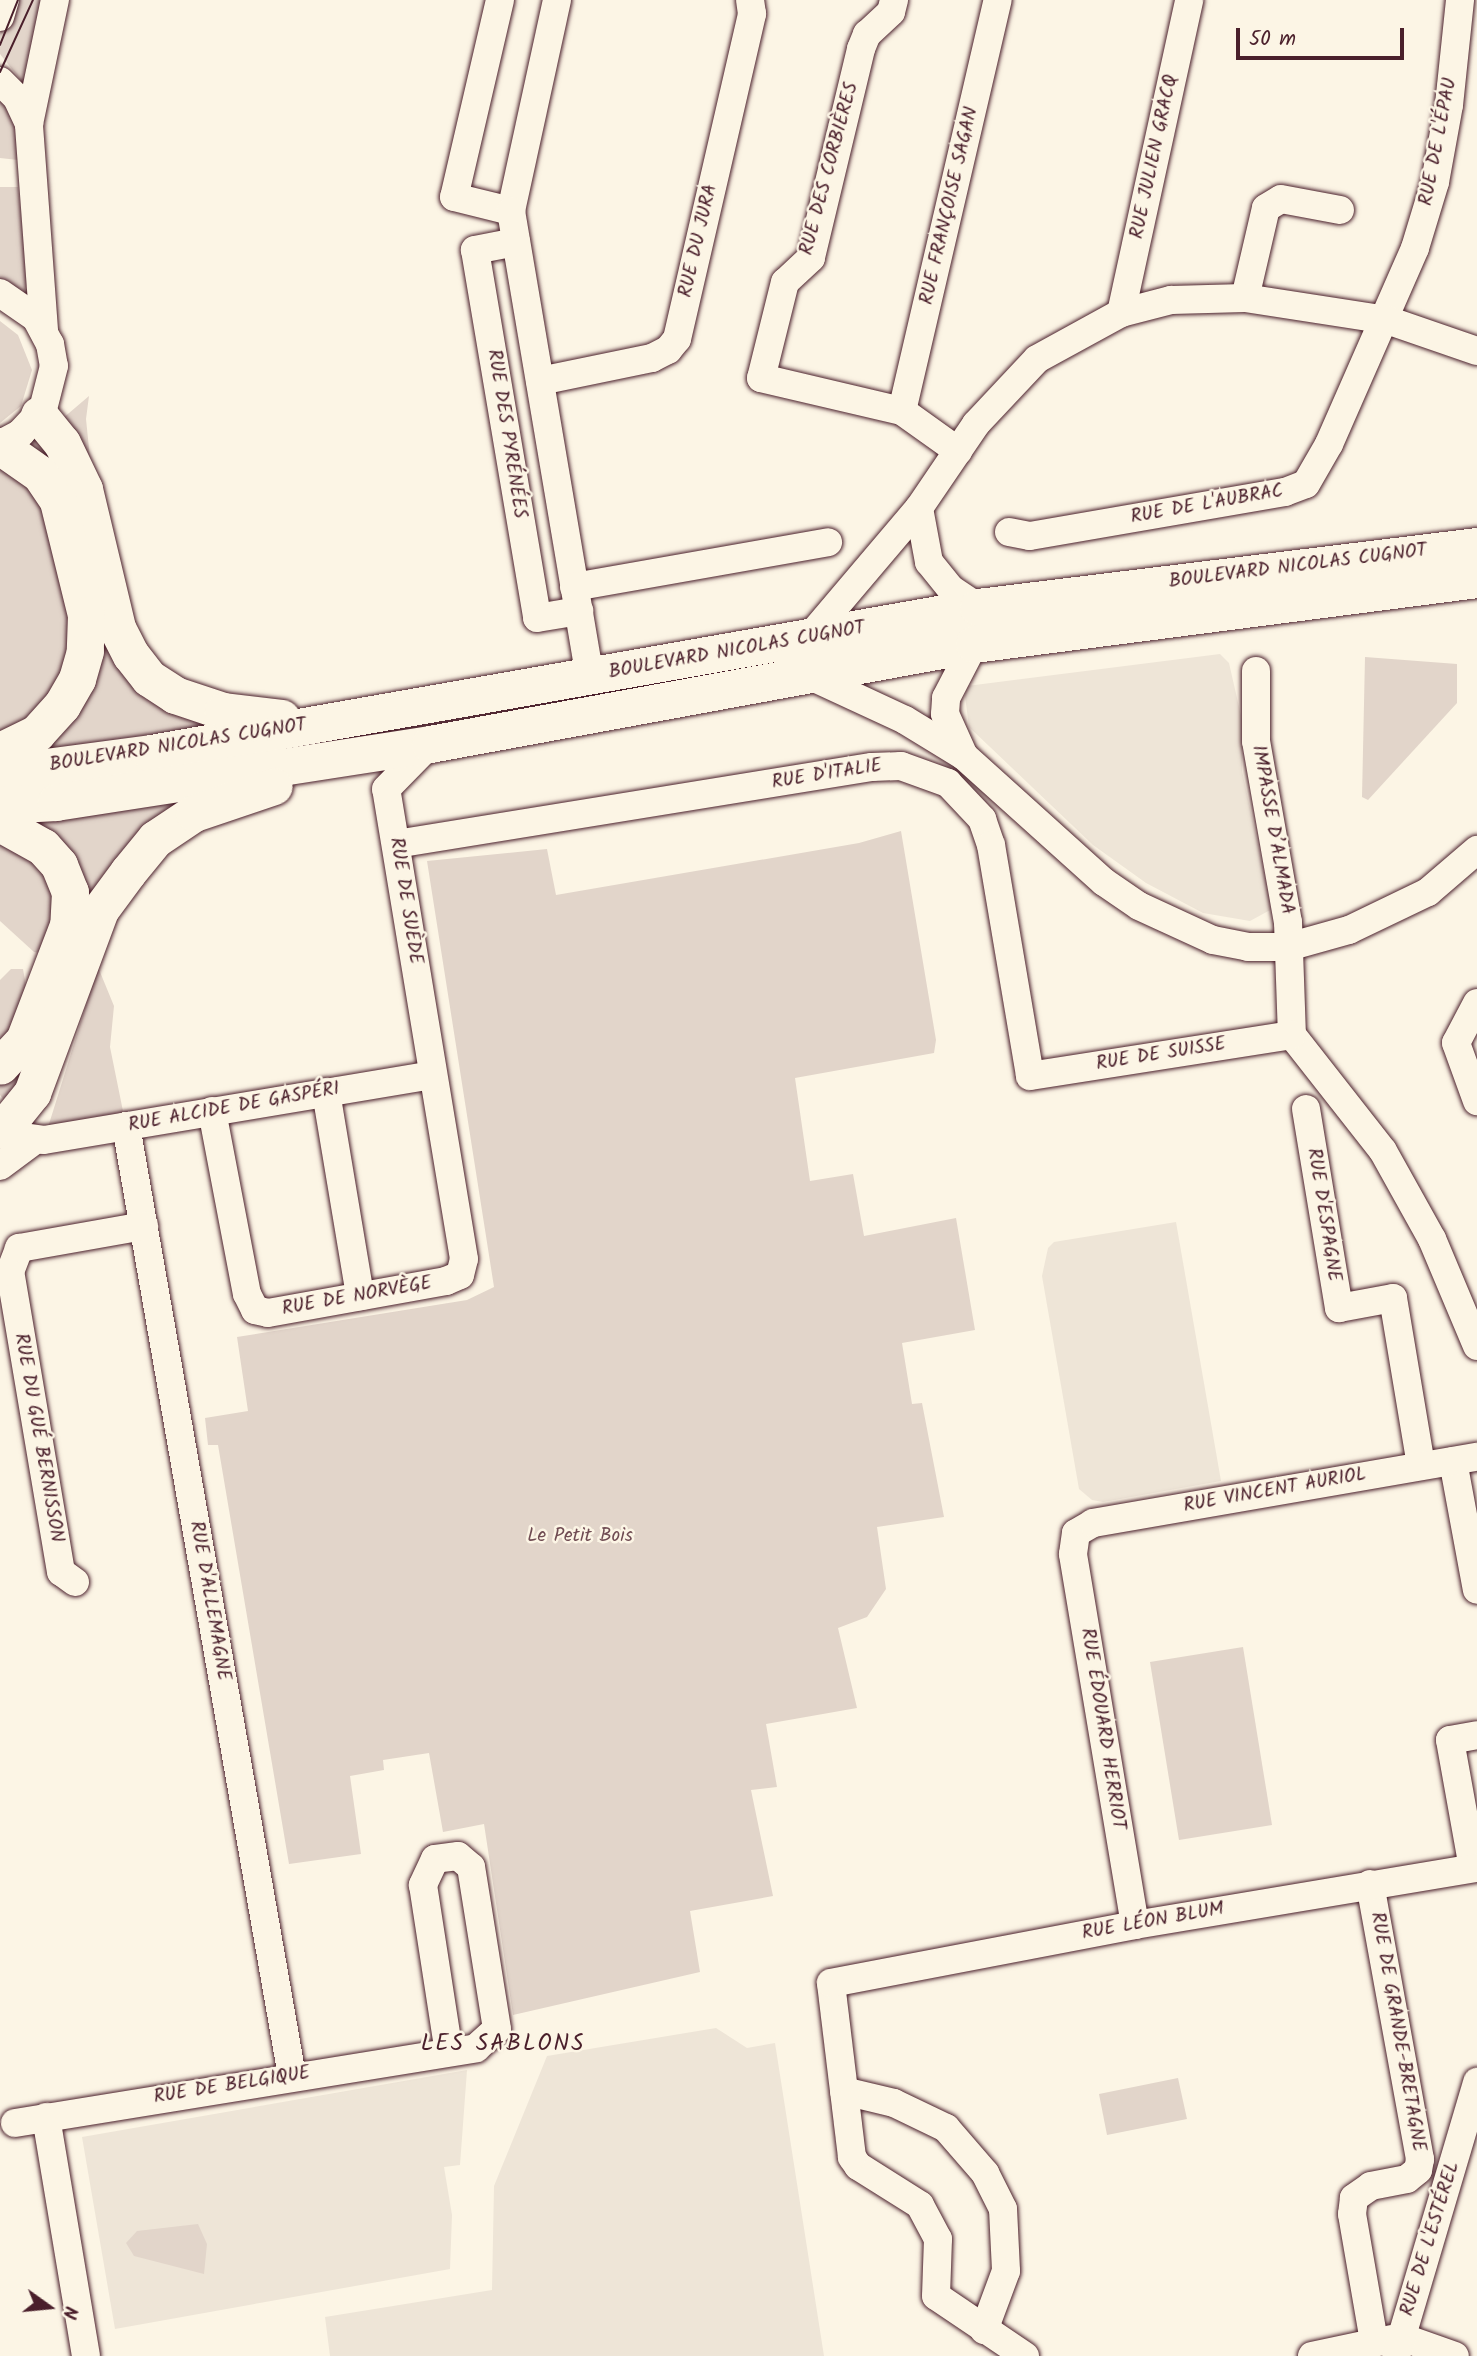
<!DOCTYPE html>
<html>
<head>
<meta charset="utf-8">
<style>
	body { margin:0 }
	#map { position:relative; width:1477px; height:2356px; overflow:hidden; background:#fcf5e5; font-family:Kalam,sans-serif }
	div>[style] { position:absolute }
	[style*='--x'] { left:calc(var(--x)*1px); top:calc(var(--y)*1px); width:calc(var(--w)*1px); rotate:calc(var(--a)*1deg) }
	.built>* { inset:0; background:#eee5d7 }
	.green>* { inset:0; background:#e2d5ca }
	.roads { filter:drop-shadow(0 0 2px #4a1f2b) drop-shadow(0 0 2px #4a1f2b) }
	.minor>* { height:28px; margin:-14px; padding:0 14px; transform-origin:14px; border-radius:14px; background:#fcf5e5 }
	.major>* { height:37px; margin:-18.5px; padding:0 18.5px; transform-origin:18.5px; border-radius:18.5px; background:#fcf5e5 }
	.tram>* { height:2px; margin:-1px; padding:0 1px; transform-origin:1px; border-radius:1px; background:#4a1f2b }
	span { translate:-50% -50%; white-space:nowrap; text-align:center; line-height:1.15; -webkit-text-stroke:5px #fcf5e5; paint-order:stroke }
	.street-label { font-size:19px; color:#4a1f2b }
	.park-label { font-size:19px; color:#704c53 }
	.quarter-label { font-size:23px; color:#4a1f2b; letter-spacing:2px }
	.north { position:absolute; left:14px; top:2272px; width:70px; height:70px; -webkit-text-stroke:5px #fcf5e5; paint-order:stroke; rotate:105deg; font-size:19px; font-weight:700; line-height:28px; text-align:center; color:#4a1f2b }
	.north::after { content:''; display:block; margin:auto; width:24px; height:32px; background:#4a1f2b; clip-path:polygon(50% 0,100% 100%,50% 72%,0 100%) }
	.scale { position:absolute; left:1236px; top:28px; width:168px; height:32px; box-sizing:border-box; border:4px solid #4a1f2b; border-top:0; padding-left:9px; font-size:21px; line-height:24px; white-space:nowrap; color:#4a1f2b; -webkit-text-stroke:5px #fcf5e5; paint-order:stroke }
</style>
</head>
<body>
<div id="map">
	<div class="built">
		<i style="clip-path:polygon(1220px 654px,1229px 663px,1242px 720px,1242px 771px,1272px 909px,1250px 921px,1203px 913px,1146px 883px,1093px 845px,969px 727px,965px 696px,967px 686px)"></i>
		<i style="clip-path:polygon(1176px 1222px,1221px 1481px,1103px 1502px,1092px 1500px,1079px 1489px,1042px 1276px,1048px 1248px,1054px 1242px)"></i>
		<i style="clip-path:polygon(716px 2028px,747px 2048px,775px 2043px,824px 2356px,330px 2356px,325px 2317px,492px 2290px,494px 2186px,547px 2056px)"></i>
		<i style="clip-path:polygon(467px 2070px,460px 2165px,444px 2167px,452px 2215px,450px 2269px,115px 2329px,82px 2137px)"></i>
	</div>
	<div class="green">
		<i style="clip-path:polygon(13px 0,49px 0,28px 81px,23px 83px,0 54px,0 34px)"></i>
		<i style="clip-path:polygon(0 98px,14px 113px,18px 160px,0 158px)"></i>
		<i style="clip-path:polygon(0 187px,18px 187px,28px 283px,24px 291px,0 282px)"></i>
		<i style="clip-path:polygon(0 321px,18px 335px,32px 370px,21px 406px,0 423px)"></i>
		<i style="clip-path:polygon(89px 396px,86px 419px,91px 468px,62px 419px)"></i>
		<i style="clip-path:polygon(37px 437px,56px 461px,110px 639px,249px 722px,14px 761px,88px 670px,24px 449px)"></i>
		<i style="clip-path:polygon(0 461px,33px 479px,79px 636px,52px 704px,0 740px)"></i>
		<i style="clip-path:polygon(1365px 657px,1457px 664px,1457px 703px,1368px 800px,1362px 797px)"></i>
		<i style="clip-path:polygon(211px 791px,177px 810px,8px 1105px,0 1095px,0 1082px,76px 898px,7px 820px)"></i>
		<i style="clip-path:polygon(901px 831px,936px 1040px,934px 1053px,795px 1078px,810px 1181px,853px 1174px,864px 1236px,956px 1218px,975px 1330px,902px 1343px,912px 1404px,922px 1403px,944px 1517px,877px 1527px,886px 1589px,867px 1617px,838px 1628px,857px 1708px,766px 1724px,777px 1787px,751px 1790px,773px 1896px,690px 1911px,700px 1972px,513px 2015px,484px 1824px,443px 1832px,429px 1753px,383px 1760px,384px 1770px,350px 1776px,361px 1854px,289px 1864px,218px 1445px,208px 1445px,205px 1418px,248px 1411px,237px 1337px,467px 1300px,494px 1287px,427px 861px,547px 849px,556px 895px,859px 843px)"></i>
		<i style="clip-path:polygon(0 842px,24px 853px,49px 874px,60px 894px,45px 954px,34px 952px,0 921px)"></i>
		<i style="clip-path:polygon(98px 967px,114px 1006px,110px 1047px,126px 1126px,44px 1140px)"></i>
		<i style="clip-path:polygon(11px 969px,23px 969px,28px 998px,0 1046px,0 980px)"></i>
		<i style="clip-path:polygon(1243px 1647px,1272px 1825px,1179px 1840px,1150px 1662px)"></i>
		<i style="clip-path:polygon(1178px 2078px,1187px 2119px,1107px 2135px,1099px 2094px)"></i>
		<i style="clip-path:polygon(198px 2224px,207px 2244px,204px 2274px,134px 2256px,126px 2243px,137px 2231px)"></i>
	</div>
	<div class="roads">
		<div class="minor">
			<i style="--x:500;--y:0;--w:202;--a:103.1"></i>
			<i style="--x:454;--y:197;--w:59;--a:13.8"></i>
			<i style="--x:557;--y:0;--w:216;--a:102.3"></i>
			<i style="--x:511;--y:211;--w:473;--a:80.4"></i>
			<i style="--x:894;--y:0;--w:12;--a:104"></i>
			<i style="--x:891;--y:12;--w:33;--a:137"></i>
			<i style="--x:867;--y:34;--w:16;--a:112"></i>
			<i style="--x:861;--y:49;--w:215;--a:103.5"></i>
			<i style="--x:811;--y:258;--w:35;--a:137"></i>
			<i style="--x:785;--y:282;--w:99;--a:104"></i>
			<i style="--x:761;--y:378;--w:145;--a:13.2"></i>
			<i style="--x:902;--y:411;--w:69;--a:35.5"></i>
			<i style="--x:0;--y:17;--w:18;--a:-74"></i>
			<i style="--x:0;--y:81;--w:24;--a:45"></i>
			<i style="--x:17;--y:98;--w:29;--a:65"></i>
			<i style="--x:516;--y:242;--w:42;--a:169"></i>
			<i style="--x:475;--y:250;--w:373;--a:80.4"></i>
			<i style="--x:537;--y:618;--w:43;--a:-9.5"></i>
			<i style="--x:0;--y:293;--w:44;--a:34.8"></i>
			<i style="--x:36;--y:318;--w:30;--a:62"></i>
			<i style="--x:50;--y:344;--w:22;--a:80"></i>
			<i style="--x:54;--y:366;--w:44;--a:104.3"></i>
			<i style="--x:43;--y:409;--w:33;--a:133"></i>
			<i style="--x:21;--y:433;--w:24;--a:152"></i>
			<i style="--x:1245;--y:298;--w:92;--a:-76.9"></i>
			<i style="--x:1266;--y:208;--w:17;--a:-31"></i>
			<i style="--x:1281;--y:199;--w:60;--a:10.6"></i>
			<i style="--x:1121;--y:313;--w:320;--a:-77.7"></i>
			<i style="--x:44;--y:330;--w:207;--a:-94.2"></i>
			<i style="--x:29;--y:124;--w:127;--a:-78.2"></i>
			<i style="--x:540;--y:381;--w:114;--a:-11.6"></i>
			<i style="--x:652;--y:358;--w:18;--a:-27"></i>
			<i style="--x:668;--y:350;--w:14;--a:-51"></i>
			<i style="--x:677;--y:339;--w:334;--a:-77"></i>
			<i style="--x:752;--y:14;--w:14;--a:-98"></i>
			<i style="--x:902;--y:411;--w:422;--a:-76.9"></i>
			<i style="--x:919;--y:508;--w:55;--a:79.5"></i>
			<i style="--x:929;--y:562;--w:35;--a:51"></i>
			<i style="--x:951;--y:589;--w:32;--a:34"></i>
			<i style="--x:1009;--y:532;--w:21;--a:11"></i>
			<i style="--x:1030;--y:536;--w:259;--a:-9.8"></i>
			<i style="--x:1285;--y:492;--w:22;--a:-21"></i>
			<i style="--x:1306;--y:484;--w:46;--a:-60.1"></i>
			<i style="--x:1329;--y:444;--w:214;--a:-66.3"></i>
			<i style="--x:1415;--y:248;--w:69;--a:-73.1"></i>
			<i style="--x:1435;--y:182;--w:78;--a:-79.7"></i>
			<i style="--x:1449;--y:105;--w:106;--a:-84"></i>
			<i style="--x:574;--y:587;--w:258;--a:-10"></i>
			<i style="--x:807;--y:640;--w:173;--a:-49.7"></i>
			<i style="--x:919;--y:508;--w:102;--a:-55.8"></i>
			<i style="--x:976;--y:424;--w:89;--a:-46.8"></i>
			<i style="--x:1037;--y:359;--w:96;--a:-28.7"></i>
			<i style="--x:1121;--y:313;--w:52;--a:-14.6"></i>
			<i style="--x:1171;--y:300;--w:74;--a:-1.5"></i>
			<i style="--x:1245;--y:298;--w:144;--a:8.8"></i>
			<i style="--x:1387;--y:320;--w:95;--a:19"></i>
			<i style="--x:1256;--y:671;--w:70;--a:90"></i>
			<i style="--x:1256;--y:741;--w:184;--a:80"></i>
			<i style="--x:1288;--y:922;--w:113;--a:88"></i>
			<i style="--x:1292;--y:1035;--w:147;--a:51.9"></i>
			<i style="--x:1383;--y:1151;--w:101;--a:60.9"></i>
			<i style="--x:1432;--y:1239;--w:116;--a:67.2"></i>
			<i style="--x:806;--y:674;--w:109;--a:24.9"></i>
			<i style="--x:905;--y:720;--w:69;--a:31.4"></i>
			<i style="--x:964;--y:756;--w:188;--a:42"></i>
			<i style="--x:1104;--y:882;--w:42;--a:34.4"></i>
			<i style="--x:1139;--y:906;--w:81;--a:24.7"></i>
			<i style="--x:1213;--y:940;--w:36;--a:11"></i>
			<i style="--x:1248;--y:947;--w:40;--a:0"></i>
			<i style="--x:1288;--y:947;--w:63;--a:-15.6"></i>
			<i style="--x:1349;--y:930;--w:88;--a:-25.7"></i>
			<i style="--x:1428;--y:892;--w:65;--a:-40.6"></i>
			<i style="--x:964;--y:756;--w:46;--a:-114.3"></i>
			<i style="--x:945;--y:714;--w:16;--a:-86"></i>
			<i style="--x:946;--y:698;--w:61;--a:-62.6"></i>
			<i style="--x:396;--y:844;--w:482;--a:-9.2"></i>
			<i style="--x:872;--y:767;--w:29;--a:-2"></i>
			<i style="--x:901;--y:766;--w:50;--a:19.9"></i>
			<i style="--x:948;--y:783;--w:50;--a:46.6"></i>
			<i style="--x:982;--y:819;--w:28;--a:71"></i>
			<i style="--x:991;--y:845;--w:234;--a:80.4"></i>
			<i style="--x:1030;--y:1076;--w:265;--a:-8.9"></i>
			<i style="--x:1477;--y:1003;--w:45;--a:117.7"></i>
			<i style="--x:1456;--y:1043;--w:62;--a:70.1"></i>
			<i style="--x:326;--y:1092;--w:207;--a:80.5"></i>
			<i style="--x:1306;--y:1109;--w:202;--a:80.6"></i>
			<i style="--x:1339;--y:1308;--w:55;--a:-10.5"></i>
			<i style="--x:1393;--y:1298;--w:170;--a:80.5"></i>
			<i style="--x:212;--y:1111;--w:186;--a:79.2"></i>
			<i style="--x:247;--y:1294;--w:18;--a:63"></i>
			<i style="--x:255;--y:1310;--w:13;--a:13"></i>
			<i style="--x:268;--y:1313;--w:181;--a:-10.2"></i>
			<i style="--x:446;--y:1281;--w:15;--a:-23"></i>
			<i style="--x:460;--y:1275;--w:16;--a:-76"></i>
			<i style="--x:464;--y:1259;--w:476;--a:-99.4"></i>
			<i style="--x:386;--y:789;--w:63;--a:-45.6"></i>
			<i style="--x:126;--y:1126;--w:964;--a:80.09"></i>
			<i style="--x:2;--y:1134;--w:42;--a:8.1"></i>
			<i style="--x:44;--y:1140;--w:394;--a:-9.5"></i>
			<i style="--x:0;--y:1166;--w:44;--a:-36.6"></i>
			<i style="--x:1453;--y:1461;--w:131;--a:79.5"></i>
			<i style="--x:75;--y:1582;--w:17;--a:-144"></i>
			<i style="--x:61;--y:1572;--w:304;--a:-99.6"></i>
			<i style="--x:10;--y:1272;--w:26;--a:-69"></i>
			<i style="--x:19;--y:1248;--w:127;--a:-10"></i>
			<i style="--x:1473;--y:1868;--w:130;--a:-100.2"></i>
			<i style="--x:1450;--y:1740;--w:27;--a:-10"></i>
			<i style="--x:1370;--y:1884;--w:280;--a:79.7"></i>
			<i style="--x:1420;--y:2159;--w:11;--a:100"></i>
			<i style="--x:1418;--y:2170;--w:14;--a:141"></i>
			<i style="--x:1407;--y:2179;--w:37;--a:169"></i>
			<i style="--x:1371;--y:2186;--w:21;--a:145"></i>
			<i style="--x:1354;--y:2198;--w:16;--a:97"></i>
			<i style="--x:1352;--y:2214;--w:130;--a:80.2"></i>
			<i style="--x:1135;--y:1925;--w:376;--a:-99.5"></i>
			<i style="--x:1073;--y:1554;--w:21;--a:-82"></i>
			<i style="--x:1076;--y:1533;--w:20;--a:-30"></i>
			<i style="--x:1093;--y:1523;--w:390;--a:-9.8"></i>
			<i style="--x:844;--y:2091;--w:51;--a:13.5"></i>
			<i style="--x:894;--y:2103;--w:58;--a:25.7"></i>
			<i style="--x:946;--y:2128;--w:60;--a:49.1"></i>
			<i style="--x:985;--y:2173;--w:40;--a:63.4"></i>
			<i style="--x:1003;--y:2209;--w:62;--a:87.2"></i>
			<i style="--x:1006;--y:2271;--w:63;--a:110.4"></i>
			<i style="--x:46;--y:2117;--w:242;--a:80.5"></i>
			<i style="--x:15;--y:2123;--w:467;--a:-9.2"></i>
			<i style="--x:476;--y:2048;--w:28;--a:-42"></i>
			<i style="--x:497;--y:2029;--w:164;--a:-99.1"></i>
			<i style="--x:471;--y:1867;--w:17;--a:-140"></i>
			<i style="--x:458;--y:1856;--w:23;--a:173"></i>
			<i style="--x:435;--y:1859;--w:29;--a:115"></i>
			<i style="--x:423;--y:1885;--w:169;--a:81.2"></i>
			<i style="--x:1401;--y:2337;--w:57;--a:19.4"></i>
			<i style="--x:1025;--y:2356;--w:107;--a:-146"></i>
			<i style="--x:936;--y:2296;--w:57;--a:-88"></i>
			<i style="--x:938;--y:2239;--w:38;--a:-118"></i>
			<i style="--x:920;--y:2205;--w:73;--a:-147.8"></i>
			<i style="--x:858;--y:2166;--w:11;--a:-124"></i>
			<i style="--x:852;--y:2157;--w:175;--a:-96.9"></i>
			<i style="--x:831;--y:1983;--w:309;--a:-10.8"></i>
			<i style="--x:1135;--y:1925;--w:347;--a:-9.5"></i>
			<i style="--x:1312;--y:2356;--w:82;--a:-12"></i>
			<i style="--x:1396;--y:2356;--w:286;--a:-73.5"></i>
		</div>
		<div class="major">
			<i style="--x:39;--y:415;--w:36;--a:51"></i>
			<i style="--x:62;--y:443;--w:51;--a:64.4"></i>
			<i style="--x:84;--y:489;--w:143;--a:76.6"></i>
			<i style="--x:117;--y:628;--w:30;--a:63"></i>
			<i style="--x:131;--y:655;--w:29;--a:52"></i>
			<i style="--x:149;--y:678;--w:31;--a:33"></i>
			<i style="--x:175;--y:695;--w:51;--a:18.4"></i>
			<i style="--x:223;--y:711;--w:59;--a:6.8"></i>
			<i style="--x:0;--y:446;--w:49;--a:35"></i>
			<i style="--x:40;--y:474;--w:32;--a:56"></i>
			<i style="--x:58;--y:501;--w:117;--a:76.2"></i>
			<i style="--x:86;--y:615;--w:36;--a:92"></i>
			<i style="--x:85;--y:651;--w:29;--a:106"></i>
			<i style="--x:77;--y:679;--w:30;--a:120"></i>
			<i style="--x:62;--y:705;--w:38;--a:132"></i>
			<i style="--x:37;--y:733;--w:41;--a:154.1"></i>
			<i style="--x:0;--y:773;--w:152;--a:-7.5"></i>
			<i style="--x:151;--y:753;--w:840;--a:-10.01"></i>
			<i style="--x:978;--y:607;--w:503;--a:-6.97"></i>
			<i style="--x:0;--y:805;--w:56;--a:-3.1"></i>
			<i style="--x:56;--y:802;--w:378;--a:-8.8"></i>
			<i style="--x:430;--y:744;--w:553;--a:-10.42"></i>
			<i style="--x:974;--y:644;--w:507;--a:-7.36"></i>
			<i style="--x:0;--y:823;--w:49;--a:29.2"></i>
			<i style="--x:43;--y:847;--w:24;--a:48"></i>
			<i style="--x:59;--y:865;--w:29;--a:68"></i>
			<i style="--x:70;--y:892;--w:33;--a:93"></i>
			<i style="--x:68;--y:925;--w:123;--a:110.9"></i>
			<i style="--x:24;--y:1040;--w:35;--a:133"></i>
			<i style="--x:2;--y:1130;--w:48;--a:-51"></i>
			<i style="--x:32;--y:1093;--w:195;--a:-69.6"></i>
			<i style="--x:100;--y:910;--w:47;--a:-53.6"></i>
			<i style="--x:128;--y:872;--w:43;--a:-50.7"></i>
			<i style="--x:155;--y:839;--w:47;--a:-33.7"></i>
			<i style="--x:194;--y:813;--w:84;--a:-18.6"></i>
		</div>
	</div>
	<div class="tram">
		<i style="--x:0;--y:45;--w:48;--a:-68.2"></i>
		<i style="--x:0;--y:72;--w:79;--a:-65.4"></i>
	</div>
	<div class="street-label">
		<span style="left:1439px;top:142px;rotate:-79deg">RUE DE L'ÉPAU</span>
		<span style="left:1155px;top:157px;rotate:-78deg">RUE JULIEN GRACQ</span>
		<span style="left:830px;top:169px;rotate:-75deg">RUE DES CORBIÈRES</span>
		<span style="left:950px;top:206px;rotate:-77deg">RUE FRANÇOISE SAGAN</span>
		<span style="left:699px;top:241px;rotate:-77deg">RUE DU JURA</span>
		<span style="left:506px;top:434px;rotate:81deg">RUE DES PYRÉNÉES</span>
		<span style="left:1207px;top:505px;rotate:-10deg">RUE DE L'AUBRAC</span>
		<span style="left:1298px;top:567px;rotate:-7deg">BOULEVARD NICOLAS CUGNOT</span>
		<span style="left:737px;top:651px;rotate:-10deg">BOULEVARD NICOLAS CUGNOT</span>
		<span style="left:178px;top:746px;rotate:-9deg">BOULEVARD NICOLAS CUGNOT</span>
		<span style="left:827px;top:775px;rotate:-9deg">RUE D'ITALIE</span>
		<span style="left:1272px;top:830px;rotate:80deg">IMPASSE D’ALMADA</span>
		<span style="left:405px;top:901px;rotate:81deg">RUE DE SUÈDE</span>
		<span style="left:1161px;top:1055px;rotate:-9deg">RUE DE SUISSE</span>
		<span style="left:234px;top:1108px;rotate:-10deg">RUE ALCIDE DE GASPÉRI</span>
		<span style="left:1323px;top:1215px;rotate:81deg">RUE D'ESPAGNE</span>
		<span style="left:357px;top:1297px;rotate:-10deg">RUE DE NORVÈGE</span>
		<span style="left:38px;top:1438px;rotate:80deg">RUE DU GUÉ BERNISSON</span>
		<span style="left:1275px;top:1491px;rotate:-10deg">RUE VINCENT AURIOL</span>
		<span style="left:209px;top:1601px;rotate:80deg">RUE D'ALLEMAGNE</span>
		<span style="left:1102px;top:1729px;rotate:81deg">RUE ÉDOUARD HERRIOT</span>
		<span style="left:1153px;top:1922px;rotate:-10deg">RUE LÉON BLUM</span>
		<span style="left:1397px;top:2032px;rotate:80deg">RUE DE GRANDE-BRETAGNE</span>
		<span style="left:232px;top:2086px;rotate:-9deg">RUE DE BELGIQUE</span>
		<span style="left:1431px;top:2239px;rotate:-73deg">RUE DE L'ESTÉREL</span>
	</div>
	<div class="park-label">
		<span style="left:580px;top:1537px">Le Petit Bois</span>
	</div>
	<div class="quarter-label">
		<span style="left:503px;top:2044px">LES SABLONS</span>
	</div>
	<div class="north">N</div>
	<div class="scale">50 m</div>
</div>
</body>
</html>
